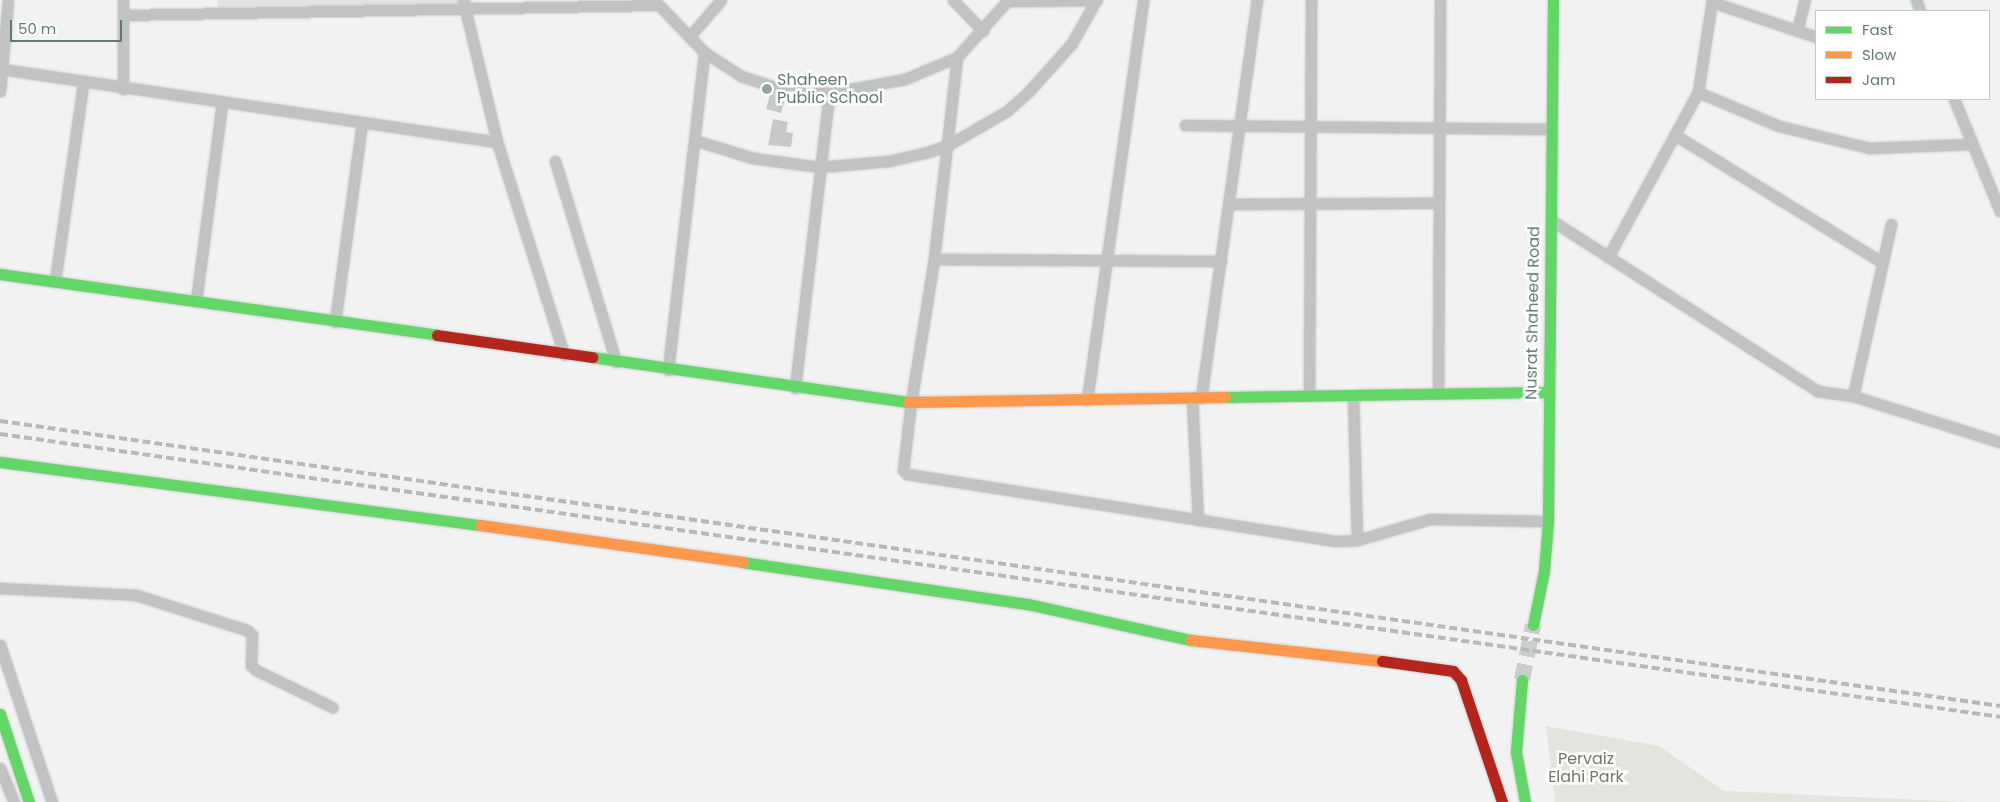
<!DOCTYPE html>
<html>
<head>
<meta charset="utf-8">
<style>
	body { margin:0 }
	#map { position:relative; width:2000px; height:802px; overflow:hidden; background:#f3f2f2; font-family:Poppins,sans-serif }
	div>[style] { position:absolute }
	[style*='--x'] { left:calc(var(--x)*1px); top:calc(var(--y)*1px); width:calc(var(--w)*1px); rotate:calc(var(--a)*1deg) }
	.built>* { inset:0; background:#e2e2e2 }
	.green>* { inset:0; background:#e4e3de }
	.building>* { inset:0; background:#c7c9c8 }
	.secondary-tunnel>* { height:16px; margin-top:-8px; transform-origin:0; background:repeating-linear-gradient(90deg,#c8cecc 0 16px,transparent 0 24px) }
	.roads { filter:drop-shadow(0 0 1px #cbcdcd) drop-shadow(0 0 1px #cbcdcd) }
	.street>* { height:11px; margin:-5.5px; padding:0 5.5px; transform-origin:5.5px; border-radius:5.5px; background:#c1c2c2 }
	.fast>* { height:11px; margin:-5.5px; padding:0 5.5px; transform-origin:5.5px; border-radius:5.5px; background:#63d668 }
	.slow>* { height:11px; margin:-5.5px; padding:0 5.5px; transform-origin:5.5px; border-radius:5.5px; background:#ff974d }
	.jam>* { height:11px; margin:-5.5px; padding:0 5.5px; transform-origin:5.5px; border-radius:5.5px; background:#b3261e }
	.rail>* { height:4px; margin-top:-2px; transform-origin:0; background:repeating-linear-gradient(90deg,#b7b9b8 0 8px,transparent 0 12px) }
	.dots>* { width:14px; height:14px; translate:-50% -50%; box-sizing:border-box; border:2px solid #fff; border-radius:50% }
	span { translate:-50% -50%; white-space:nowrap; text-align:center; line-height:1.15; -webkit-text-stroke:5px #fff; paint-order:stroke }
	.poi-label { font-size:16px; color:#627a74 }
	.left { translate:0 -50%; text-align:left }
	.street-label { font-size:16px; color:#627a74 }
	.park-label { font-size:16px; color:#757764 }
	.legend { position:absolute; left:1815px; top:10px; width:175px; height:90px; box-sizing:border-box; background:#fff; border:1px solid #c0cac7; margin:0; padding:6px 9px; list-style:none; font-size:15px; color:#627a74 }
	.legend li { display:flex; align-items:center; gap:10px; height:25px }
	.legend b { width:25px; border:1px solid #c0cac7 }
	.scale { position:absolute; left:10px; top:20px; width:112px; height:22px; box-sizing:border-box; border:2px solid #627a74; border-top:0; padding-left:6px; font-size:15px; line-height:18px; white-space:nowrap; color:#627a74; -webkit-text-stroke:4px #fff; paint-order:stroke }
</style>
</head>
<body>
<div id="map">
	<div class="built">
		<i style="clip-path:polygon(218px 0,473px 0,473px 3px,218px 10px)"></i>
	</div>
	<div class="green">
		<i style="clip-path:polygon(1546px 726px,1659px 746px,1724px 791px,1966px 802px,1555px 802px)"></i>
	</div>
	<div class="building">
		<i style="clip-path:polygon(770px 94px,786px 96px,781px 113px,766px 109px)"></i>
		<i style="clip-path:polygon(773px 119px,788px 122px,786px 132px,793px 133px,791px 147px,768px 145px)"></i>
	</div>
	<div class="secondary-tunnel">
		<i style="--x:1522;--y:680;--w:56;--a:-78.7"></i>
	</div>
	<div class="roads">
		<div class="street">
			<i style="--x:123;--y:0;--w:89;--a:90"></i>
			<i style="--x:463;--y:0;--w:146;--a:76.5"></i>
			<i style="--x:497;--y:142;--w:223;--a:72.5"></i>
			<i style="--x:654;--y:0;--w:72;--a:46.1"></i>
			<i style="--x:704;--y:52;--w:44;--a:33"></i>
			<i style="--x:741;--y:76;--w:38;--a:18"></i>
			<i style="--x:777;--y:88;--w:52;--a:5.5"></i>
			<i style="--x:829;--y:93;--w:77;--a:-10.4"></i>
			<i style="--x:905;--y:79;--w:56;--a:-22.9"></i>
			<i style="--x:957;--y:57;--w:76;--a:-48.2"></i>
			<i style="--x:953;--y:0;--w:43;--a:45.9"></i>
			<i style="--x:1916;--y:0;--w:12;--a:70"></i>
			<i style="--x:1008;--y:1;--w:89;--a:-0.6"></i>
			<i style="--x:1712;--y:2;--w:110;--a:18.6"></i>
			<i style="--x:123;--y:15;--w:535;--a:-1.07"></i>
			<i style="--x:1797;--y:31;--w:32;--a:-76"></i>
			<i style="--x:689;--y:37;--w:49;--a:-49.1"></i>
			<i style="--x:957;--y:57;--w:203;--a:96.5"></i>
			<i style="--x:934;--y:259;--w:145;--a:99.1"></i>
			<i style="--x:911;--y:402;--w:68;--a:96.7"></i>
			<i style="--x:903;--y:470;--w:6;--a:45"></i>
			<i style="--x:907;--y:474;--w:431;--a:8.9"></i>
			<i style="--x:1333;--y:541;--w:24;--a:-2"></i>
			<i style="--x:1357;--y:540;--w:76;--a:-16"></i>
			<i style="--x:1430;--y:519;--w:118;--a:1"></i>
			<i style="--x:2;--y:69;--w:500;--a:8.39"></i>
			<i style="--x:0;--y:91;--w:91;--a:-85"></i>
			<i style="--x:1698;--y:92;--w:88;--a:22.8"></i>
			<i style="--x:1779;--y:126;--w:93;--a:13.7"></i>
			<i style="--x:1869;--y:148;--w:103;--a:-2.2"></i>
			<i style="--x:1954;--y:99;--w:121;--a:67.7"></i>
			<i style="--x:1185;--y:125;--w:367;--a:0.6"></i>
			<i style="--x:1675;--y:135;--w:241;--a:31.6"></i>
			<i style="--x:694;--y:140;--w:62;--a:17"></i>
			<i style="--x:753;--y:158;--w:68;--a:7.7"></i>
			<i style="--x:820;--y:167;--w:69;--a:-5"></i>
			<i style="--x:889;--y:161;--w:37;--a:-13"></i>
			<i style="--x:925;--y:153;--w:24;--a:-19"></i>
			<i style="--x:948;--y:145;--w:68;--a:-30"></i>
			<i style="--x:1007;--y:111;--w:31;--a:-42"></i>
			<i style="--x:1030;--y:90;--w:63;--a:-48.2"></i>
			<i style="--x:1072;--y:43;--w:49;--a:-60.8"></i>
			<i style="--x:555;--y:161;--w:210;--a:73.1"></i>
			<i style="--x:1229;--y:204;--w:210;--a:-0.3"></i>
			<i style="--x:1551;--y:220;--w:316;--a:32.7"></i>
			<i style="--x:1817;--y:391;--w:36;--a:8"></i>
			<i style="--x:1853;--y:396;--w:154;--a:17.4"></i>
			<i style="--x:1608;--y:257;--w:188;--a:-61.4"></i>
			<i style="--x:1698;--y:92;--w:93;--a:-81.3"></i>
			<i style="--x:934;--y:259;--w:287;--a:0.4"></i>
			<i style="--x:55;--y:281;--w:199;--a:-81.9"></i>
			<i style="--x:196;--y:301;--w:200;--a:-82.5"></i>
			<i style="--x:335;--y:322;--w:201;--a:-82.3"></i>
			<i style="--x:668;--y:370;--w:320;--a:-83.5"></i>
			<i style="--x:795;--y:388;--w:297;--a:-83.4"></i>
			<i style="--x:1438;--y:394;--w:394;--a:-89.7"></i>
			<i style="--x:1353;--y:395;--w:145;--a:88.4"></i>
			<i style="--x:1309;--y:396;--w:396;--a:-89.7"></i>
			<i style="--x:1853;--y:396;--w:176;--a:-77.5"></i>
			<i style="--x:1192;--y:398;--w:122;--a:87.2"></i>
			<i style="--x:1201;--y:398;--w:402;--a:-82"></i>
			<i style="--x:1087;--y:400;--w:404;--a:-82"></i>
			<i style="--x:0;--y:588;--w:136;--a:2.9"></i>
			<i style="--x:136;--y:595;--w:116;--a:17.5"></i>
			<i style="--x:247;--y:630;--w:7;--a:45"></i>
			<i style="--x:252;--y:635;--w:30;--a:92"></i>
			<i style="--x:251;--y:665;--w:7;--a:45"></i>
			<i style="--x:256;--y:670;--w:85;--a:26"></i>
			<i style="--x:0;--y:645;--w:165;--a:71.7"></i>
			<i style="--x:0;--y:768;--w:37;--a:68"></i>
		</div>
		<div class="fast">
			<i style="--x:0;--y:274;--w:441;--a:7.9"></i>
			<i style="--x:592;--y:357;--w:319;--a:8.1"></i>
			<i style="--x:1225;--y:397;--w:324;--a:-0.9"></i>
			<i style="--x:0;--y:462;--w:484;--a:7.5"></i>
			<i style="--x:742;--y:562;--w:289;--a:8.4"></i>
			<i style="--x:1028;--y:604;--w:167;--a:12.5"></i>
			<i style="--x:1533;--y:625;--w:55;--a:-78.5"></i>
			<i style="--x:1544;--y:571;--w:50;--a:-85.4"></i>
			<i style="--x:1548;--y:521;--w:521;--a:-89.45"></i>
			<i style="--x:1522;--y:680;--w:72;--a:94.8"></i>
			<i style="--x:1516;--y:752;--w:51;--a:79.8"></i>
			<i style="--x:0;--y:714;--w:93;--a:71.8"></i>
		</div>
		<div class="slow">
			<i style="--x:908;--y:402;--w:317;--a:-0.9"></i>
			<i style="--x:480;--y:525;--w:265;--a:8"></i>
			<i style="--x:1191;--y:640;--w:192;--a:6.3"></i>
		</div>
		<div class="jam">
			<i style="--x:437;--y:335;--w:157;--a:8.1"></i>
			<i style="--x:1382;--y:661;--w:72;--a:8"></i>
			<i style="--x:1453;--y:671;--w:12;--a:48"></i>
			<i style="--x:1461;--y:680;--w:129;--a:71.4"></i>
		</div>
	</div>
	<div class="rail">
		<i style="--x:0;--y:421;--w:2020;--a:8.11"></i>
		<i style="--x:0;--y:434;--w:2020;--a:8.05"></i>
	</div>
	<div class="dots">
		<i style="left:767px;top:89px;background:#95a4a0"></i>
	</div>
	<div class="poi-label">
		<span class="left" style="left:777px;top:89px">Shaheen<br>Public School</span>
	</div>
	<div class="street-label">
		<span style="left:1533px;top:313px;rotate:-89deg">Nusrat Shaheed Road</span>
	</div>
	<div class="park-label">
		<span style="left:1586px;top:768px">Pervaiz<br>Elahi Park</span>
	</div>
	<ul class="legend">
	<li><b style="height:6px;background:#63d668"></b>Fast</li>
	<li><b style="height:6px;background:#ff974d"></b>Slow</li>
	<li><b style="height:6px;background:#b3261e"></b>Jam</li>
	</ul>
	<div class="scale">50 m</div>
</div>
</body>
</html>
